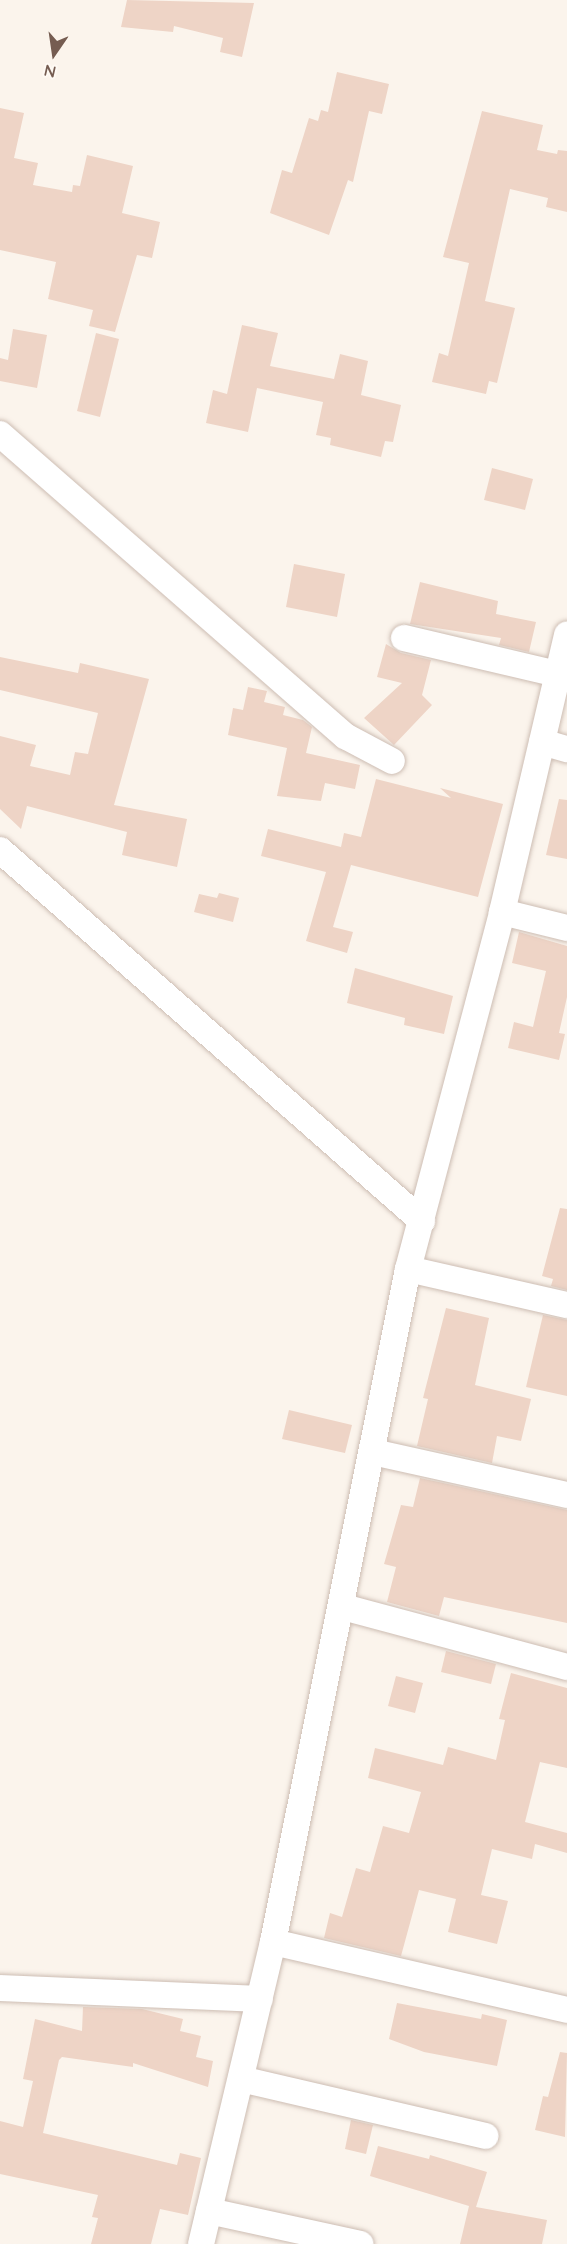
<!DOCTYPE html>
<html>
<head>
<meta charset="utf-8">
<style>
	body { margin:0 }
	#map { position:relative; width:567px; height:2244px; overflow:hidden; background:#fbf4ec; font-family:Quicksand,sans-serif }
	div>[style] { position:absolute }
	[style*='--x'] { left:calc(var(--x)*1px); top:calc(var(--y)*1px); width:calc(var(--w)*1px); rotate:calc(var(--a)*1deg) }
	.building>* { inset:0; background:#eed4c6 }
	.roads { filter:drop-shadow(0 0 2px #cdbdb3) drop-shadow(0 0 2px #cdbdb3) }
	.street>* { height:26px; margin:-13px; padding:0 13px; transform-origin:13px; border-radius:13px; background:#fff }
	span { translate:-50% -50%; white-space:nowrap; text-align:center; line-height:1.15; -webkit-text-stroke:5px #fef9f3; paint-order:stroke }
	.north { position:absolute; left:24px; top:24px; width:60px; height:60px; -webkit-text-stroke:4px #fef9f3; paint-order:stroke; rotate:193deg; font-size:16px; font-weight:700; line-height:24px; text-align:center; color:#755c51 }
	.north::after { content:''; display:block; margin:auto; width:21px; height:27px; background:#755c51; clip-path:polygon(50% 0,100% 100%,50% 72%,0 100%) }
</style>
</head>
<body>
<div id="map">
	<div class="building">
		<i style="clip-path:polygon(127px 0,254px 3px,242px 57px,220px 52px,223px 38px,174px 26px,173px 32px,121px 27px)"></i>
		<i style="clip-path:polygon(337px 72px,389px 84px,382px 114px,369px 111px,353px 182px,348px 180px,329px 235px,270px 213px,282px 170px,292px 173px,309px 118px,318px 121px,321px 110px,328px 112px)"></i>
		<i style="clip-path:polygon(0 108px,24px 113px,14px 158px,38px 163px,33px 185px,72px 192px,73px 185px,80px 186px,87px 155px,133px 166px,122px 213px,160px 222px,152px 258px,137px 255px,115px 332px,89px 326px,93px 310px,48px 299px,56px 262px,0 250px)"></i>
		<i style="clip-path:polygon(482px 111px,543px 125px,537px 150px,557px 154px,558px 150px,567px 151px,567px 212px,546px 207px,548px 198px,510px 189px,485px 301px,515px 308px,497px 383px,489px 381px,486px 394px,432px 382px,439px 353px,448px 356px,469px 263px,443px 257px)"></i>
		<i style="clip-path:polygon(242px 325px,278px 333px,270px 366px,334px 379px,340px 354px,368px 361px,361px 395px,401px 405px,393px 442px,385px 441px,381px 457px,330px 445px,331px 438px,316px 435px,323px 402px,257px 388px,248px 432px,206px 423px,213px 390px,227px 394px)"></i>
		<i style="clip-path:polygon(13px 329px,47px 335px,37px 388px,0 381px,0 358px,8px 360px)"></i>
		<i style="clip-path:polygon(96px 333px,119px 339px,100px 417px,77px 411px)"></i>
		<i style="clip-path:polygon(492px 468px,533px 479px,525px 510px,484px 500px)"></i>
		<i style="clip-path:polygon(294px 564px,345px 574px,337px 617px,286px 607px)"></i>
		<i style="clip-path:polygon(420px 582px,498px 601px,496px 614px,536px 622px,529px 652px,499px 645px,501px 638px,410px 624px)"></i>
		<i style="clip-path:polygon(386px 644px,401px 653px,431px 660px,422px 695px,432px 705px,394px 745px,364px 718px,402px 683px,377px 677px)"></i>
		<i style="clip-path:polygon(0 657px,78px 673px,80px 663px,149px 679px,114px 805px,187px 819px,177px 867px,122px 855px,127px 832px,27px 806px,21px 829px,0 809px,0 736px,36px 745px,30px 766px,70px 775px,75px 752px,88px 754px,98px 713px,0 690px)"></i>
		<i style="clip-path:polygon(248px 687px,267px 691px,264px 702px,285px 707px,283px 715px,303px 720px,312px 727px,306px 753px,360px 765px,355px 789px,325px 783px,321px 801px,277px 796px,287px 748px,228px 735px,233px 708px,243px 710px)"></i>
		<i style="clip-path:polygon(376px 779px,451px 798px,440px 788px,503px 804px,478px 897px,351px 865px,333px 927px,353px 932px,347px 953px,306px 941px,326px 872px,261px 856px,268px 829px,341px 847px,344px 833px,361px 837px)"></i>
		<i style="clip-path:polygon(559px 799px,567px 800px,567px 859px,546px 855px)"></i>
		<i style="clip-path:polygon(219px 893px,239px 898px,233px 922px,194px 912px,199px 894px,217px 898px)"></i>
		<i style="clip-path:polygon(519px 932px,567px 946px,567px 997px,559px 1033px,565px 1034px,559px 1060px,508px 1048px,514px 1022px,533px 1027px,546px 971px,512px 963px)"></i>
		<i style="clip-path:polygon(355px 968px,453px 996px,444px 1034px,404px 1025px,405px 1018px,347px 1003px)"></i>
		<i style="clip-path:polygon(560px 1208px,567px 1209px,567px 1290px,551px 1286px,553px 1279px,542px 1276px)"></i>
		<i style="clip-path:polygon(446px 1308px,489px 1318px,475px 1385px,531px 1399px,521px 1441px,497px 1436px,492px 1463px,417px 1446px,428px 1399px,423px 1398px)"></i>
		<i style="clip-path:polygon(543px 1315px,567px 1320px,567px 1396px,526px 1387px)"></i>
		<i style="clip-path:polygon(289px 1410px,352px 1425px,345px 1453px,282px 1439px)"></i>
		<i style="clip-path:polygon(420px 1478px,567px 1510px,567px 1623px,444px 1597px,439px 1616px,387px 1602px,396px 1567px,384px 1564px,391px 1540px,401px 1505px,413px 1507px)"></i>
		<i style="clip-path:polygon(446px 1651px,496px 1664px,491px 1684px,441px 1672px)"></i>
		<i style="clip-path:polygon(511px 1673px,567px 1688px,567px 1768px,540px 1762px,525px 1822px,567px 1833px,567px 1853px,535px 1844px,532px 1859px,492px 1849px,481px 1895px,508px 1901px,497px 1944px,448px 1932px,456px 1899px,419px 1890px,401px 1956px,324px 1938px,330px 1913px,342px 1917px,356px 1868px,370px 1872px,383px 1826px,409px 1833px,421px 1792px,368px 1778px,375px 1748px,443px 1765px,448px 1747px,496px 1760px,505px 1720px,499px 1719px)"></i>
		<i style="clip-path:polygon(396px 1676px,423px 1683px,415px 1713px,388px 1706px)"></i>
		<i style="clip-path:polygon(397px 2003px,481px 2019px,482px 2014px,507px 2020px,497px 2066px,424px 2052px,389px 2039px)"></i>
		<i style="clip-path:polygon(83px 2007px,142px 2009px,183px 2019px,180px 2031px,201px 2036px,196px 2057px,213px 2061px,208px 2087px,133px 2063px,133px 2067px,62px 2057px,59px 2060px,43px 2133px,177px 2165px,180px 2153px,201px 2158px,188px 2215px,160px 2209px,151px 2244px,91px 2244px,98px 2218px,92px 2217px,98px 2195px,0 2174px,0 2121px,23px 2127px,33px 2081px,23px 2079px,35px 2019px,82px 2031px)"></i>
		<i style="clip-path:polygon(560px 2052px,567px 2053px,565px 2137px,535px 2130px,543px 2096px,548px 2097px)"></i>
		<i style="clip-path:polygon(351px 2120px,373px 2125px,366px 2154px,345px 2149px)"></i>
		<i style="clip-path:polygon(378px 2146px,429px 2159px,430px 2155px,487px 2172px,476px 2207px,547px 2220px,542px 2244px,460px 2244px,469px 2206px,370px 2176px)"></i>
	</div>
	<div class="roads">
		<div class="street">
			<i style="--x:0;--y:434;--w:459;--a:41.2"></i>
			<i style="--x:345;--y:736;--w:53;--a:28"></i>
			<i style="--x:404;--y:638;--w:157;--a:13.2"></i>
			<i style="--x:542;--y:742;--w:26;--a:16"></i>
			<i style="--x:0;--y:850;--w:562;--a:41.32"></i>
			<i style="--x:502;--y:912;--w:67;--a:13.8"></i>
			<i style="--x:408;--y:1269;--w:163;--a:12.8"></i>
			<i style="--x:373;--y:1452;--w:199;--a:12.5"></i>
			<i style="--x:343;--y:1607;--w:232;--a:15"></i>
			<i style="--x:273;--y:1942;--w:302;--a:13"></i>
			<i style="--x:0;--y:1988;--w:260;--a:2.4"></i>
			<i style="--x:241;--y:2079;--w:251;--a:13.1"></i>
			<i style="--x:209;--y:2211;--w:155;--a:12.3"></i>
			<i style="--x:201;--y:2244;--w:310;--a:-76.6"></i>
			<i style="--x:273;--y:1942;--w:686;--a:-78.66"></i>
			<i style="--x:408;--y:1269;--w:369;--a:-75.2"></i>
			<i style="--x:502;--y:912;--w:285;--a:-76.8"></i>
		</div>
	</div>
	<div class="north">N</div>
</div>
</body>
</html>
